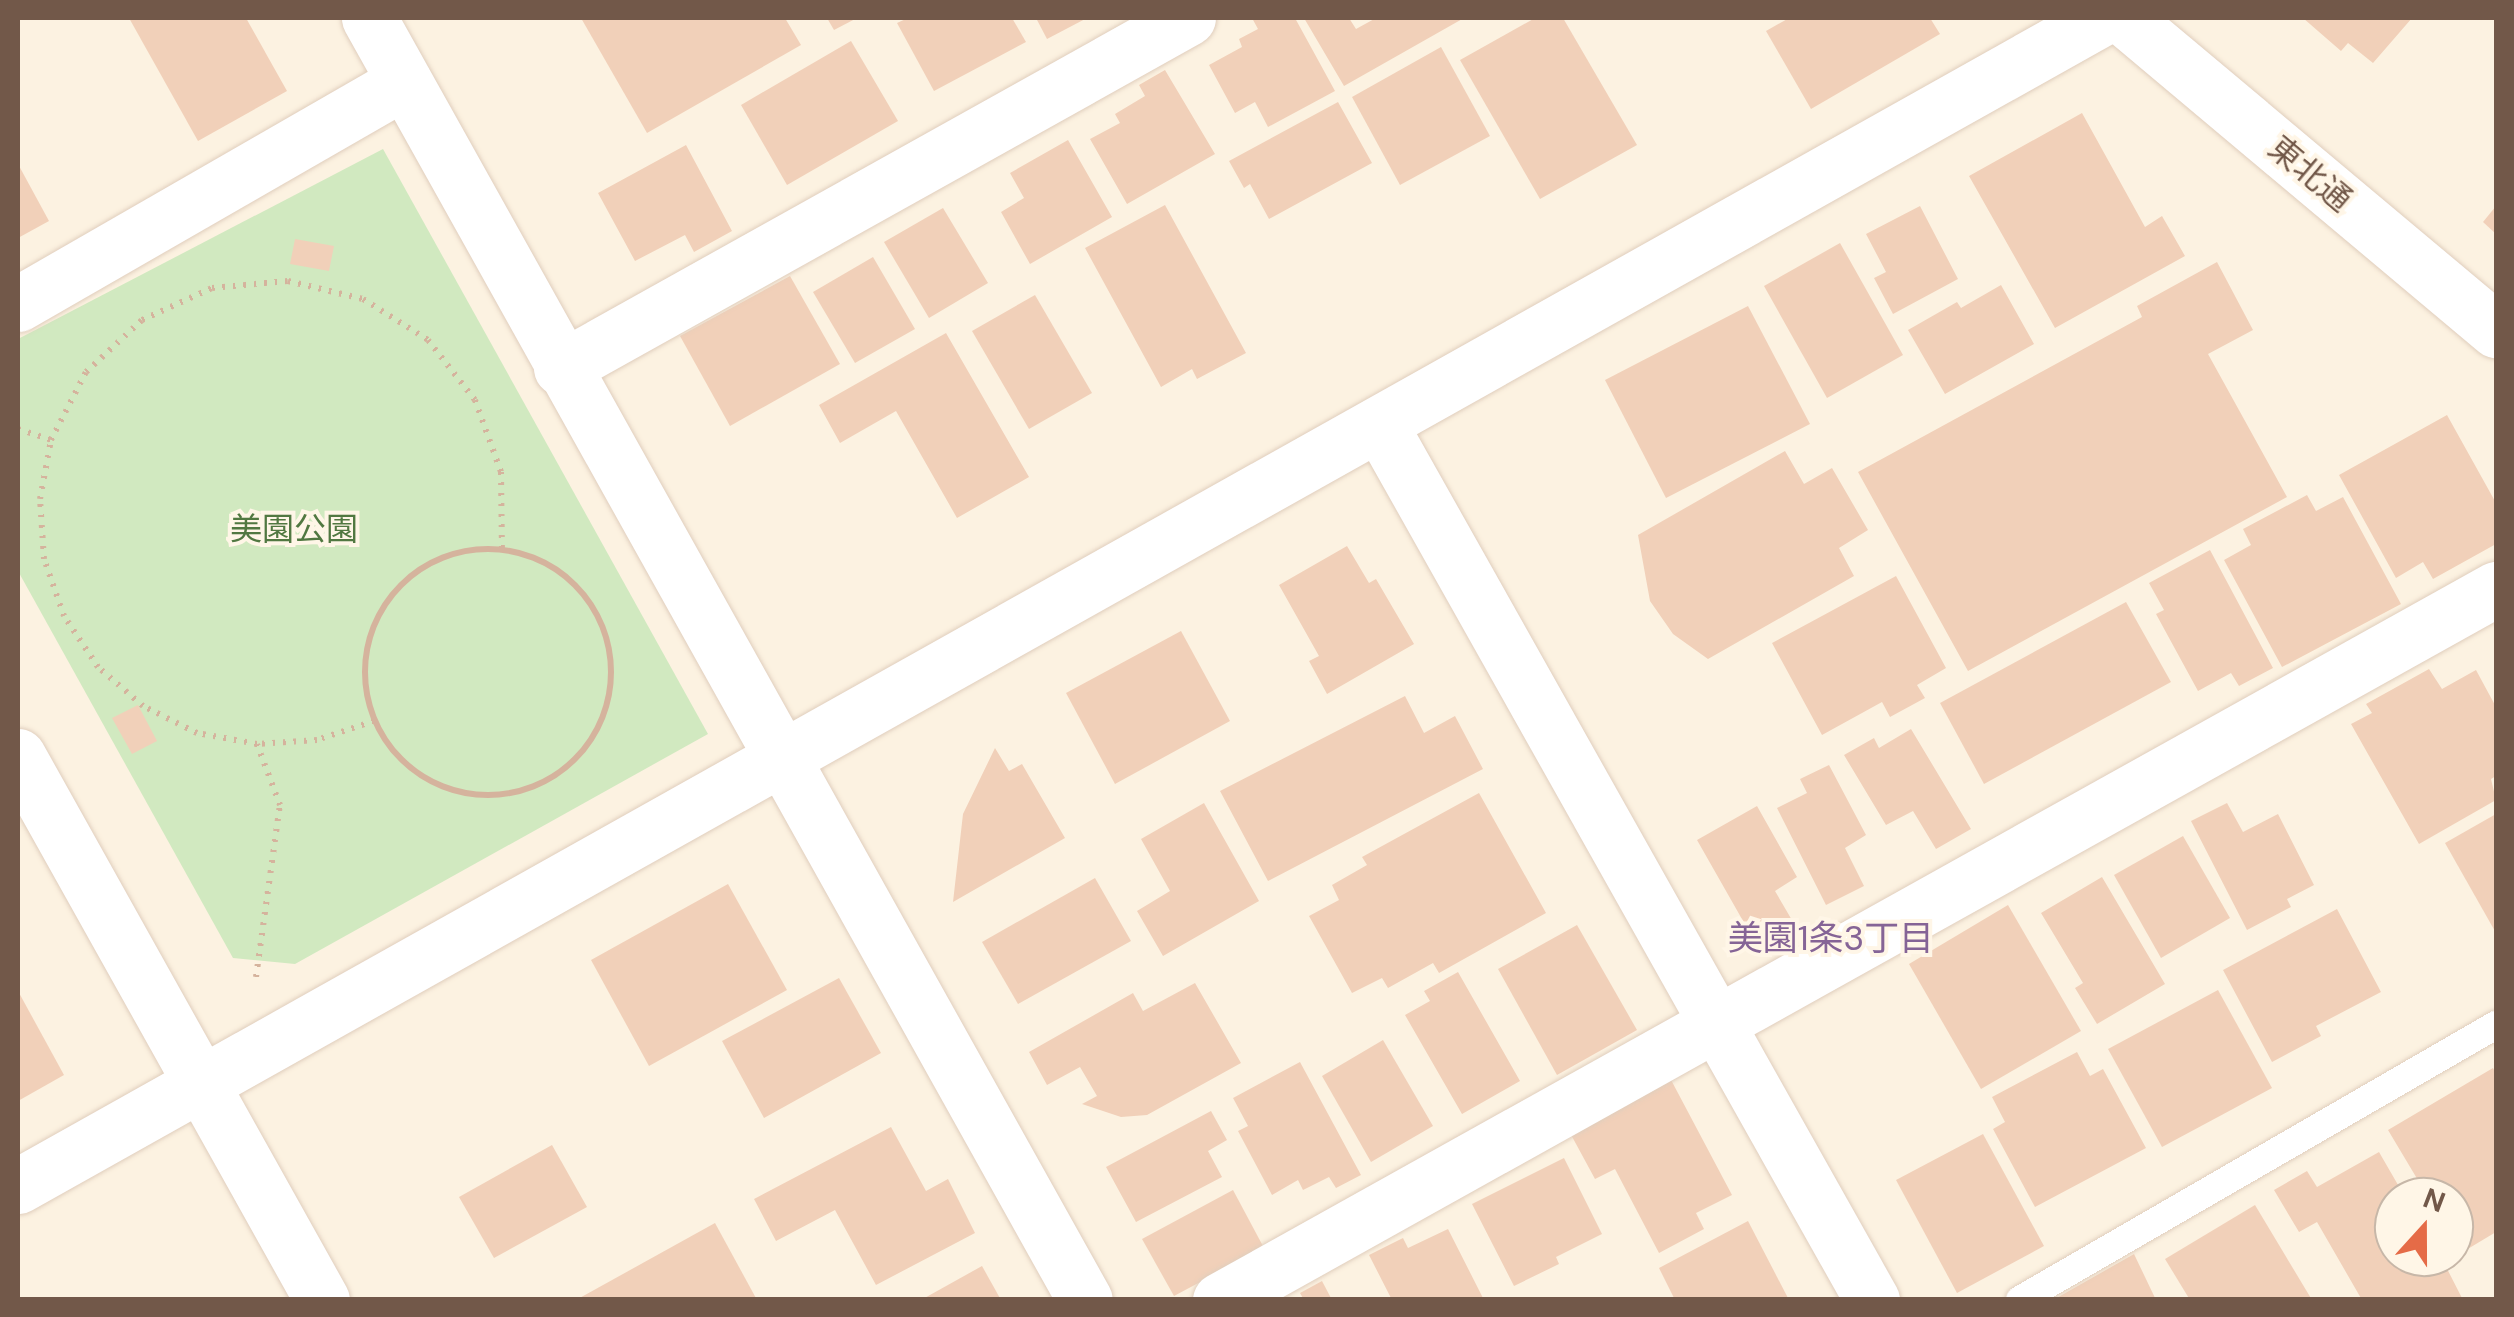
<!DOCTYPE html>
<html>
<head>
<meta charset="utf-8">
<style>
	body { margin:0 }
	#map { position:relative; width:2514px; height:1317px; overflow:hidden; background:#fcf2e1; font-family:"DM Sans","Noto Sans JP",sans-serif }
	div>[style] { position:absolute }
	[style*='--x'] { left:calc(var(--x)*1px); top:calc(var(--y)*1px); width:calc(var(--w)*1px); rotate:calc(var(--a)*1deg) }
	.green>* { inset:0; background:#d1e9c0 }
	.building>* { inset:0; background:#f1d0b9 }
	.path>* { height:6px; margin-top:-3px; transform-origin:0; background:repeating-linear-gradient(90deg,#d5b39d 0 2.5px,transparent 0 10.5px) }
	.path>.ring { margin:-3px; padding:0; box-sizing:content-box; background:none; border:6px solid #d5b39d; border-radius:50% }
	.roads { filter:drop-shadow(0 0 2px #e0cebd) drop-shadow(0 0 2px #e0cebd) }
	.service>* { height:28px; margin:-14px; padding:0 14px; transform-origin:14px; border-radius:14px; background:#fff }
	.minor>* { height:55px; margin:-27.5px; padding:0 27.5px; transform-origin:27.5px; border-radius:27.5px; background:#fff }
	.tertiary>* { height:55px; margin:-27.5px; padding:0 27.5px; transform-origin:27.5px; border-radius:27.5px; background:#fff }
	span { translate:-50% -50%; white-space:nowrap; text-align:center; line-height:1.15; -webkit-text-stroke:8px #fff6e7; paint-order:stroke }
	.street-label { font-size:32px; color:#725849 }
	.park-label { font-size:32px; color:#517841 }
	.neighbourhood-label { font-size:35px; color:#856496 }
	.frame { position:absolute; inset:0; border:20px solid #725849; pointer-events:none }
	.north { position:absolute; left:2374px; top:1177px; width:100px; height:100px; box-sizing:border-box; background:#fff6e7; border:2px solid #c7b7a8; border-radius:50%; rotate:21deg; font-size:28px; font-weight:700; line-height:40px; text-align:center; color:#725849 }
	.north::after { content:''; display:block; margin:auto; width:35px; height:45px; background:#e56b47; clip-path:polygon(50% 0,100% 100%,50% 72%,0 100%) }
</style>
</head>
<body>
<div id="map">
	<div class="green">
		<i style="clip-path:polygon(383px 149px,708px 734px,295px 964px,233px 958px,18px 571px,18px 339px)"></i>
	</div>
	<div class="building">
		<i style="clip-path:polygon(129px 18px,246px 18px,287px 91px,198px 141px)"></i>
		<i style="clip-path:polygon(581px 18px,785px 18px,801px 45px,647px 133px)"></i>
		<i style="clip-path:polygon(827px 18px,857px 18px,834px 30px)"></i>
		<i style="clip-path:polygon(908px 18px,1012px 18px,1026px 42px,934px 91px,897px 23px)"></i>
		<i style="clip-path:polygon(1036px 18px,1087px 18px,1047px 39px)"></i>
		<i style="clip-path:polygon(1252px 18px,1295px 18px,1335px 91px,1268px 127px,1255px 102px,1235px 113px,1209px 65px,1242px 47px,1239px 39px,1258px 29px)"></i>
		<i style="clip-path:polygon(1304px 18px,1349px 18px,1356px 29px,1376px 18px,1464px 18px,1344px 86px)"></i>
		<i style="clip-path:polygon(1535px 18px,1563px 18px,1637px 145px,1540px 199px,1460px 60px)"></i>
		<i style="clip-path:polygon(1789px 18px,1930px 18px,1940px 34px,1811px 109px,1766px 31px)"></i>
		<i style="clip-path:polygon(2303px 18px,2412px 18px,2373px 63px,2348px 43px,2341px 51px)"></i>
		<i style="clip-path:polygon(851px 41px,898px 121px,787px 185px,741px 105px)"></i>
		<i style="clip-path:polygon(1441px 47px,1490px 136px,1400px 185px,1352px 97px)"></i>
		<i style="clip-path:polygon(1165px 70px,1215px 154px,1127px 204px,1090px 139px,1120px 123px,1115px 114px,1145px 96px,1139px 85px)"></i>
		<i style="clip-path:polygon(1338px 102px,1372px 163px,1269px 219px,1250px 184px,1244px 188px,1229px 161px)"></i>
		<i style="clip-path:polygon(2082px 113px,2145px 227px,2162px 216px,2185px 256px,2055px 328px,1969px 176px)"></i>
		<i style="clip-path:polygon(1068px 140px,1112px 217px,1030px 264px,1001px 212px,1024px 198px,1010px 173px)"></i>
		<i style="clip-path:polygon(686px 145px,732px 231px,694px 252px,685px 235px,635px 261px,598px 193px)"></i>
		<i style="clip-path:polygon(18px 164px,49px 221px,18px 238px)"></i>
		<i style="clip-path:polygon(1165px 205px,1246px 353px,1197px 379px,1192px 369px,1161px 387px,1085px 248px)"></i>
		<i style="clip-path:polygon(1920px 206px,1958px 279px,1893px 314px,1874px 278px,1886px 272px,1866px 234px)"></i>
		<i style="clip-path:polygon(2496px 206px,2496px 234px,2483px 222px)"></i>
		<i style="clip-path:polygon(943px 208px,988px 283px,929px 318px,884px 242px)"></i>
		<i style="clip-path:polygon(295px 239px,334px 246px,329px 271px,290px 264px)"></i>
		<i style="clip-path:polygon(1840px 243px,1903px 355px,1827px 398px,1764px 286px)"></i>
		<i style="clip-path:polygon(873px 257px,915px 329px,855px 363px,813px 292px)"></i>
		<i style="clip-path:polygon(2217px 262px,2253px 330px,2208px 354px,2287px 497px,1968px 671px,1858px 472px,2142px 317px,2137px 306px)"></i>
		<i style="clip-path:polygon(790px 276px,840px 364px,730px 426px,680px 336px)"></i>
		<i style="clip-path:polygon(2001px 285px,2034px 344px,1945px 394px,1908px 330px,1957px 302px,1961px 308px)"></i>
		<i style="clip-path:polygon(1035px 295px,1092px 393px,1029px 429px,972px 331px)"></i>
		<i style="clip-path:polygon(1748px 306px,1810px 424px,1666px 498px,1605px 380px)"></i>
		<i style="clip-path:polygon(946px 333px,1029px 477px,957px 518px,896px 411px,840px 443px,819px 405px)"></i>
		<i style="clip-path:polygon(2447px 415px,2496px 503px,2496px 544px,2433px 579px,2423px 562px,2396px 578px,2339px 475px)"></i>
		<i style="clip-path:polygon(1785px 451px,1804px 484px,1832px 468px,1868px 530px,1839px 548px,1854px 576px,1708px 659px,1673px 634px,1650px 601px,1638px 535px)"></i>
		<i style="clip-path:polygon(2307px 495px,2316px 511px,2343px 497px,2401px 604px,2282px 667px,2224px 560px,2251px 545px,2243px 529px)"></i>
		<i style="clip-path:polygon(1347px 546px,1369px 583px,1376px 579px,1414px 644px,1327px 694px,1309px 661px,1319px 656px,1279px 585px)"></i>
		<i style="clip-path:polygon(2210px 550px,2273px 668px,2239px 686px,2231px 673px,2198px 691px,2156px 614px,2164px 610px,2149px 583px)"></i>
		<i style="clip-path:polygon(1896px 576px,1946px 668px,1917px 685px,1925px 698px,1890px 717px,1882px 702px,1822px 735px,1772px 643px)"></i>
		<i style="clip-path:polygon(2126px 602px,2171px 682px,1984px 784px,1940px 703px)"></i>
		<i style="clip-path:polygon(1181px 631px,1230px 721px,1115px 784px,1066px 693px)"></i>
		<i style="clip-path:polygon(2429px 669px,2442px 689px,2476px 670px,2496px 707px,2496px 776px,2491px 779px,2496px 800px,2419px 844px,2351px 724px,2372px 713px,2366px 704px)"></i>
		<i style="clip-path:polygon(1405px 696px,1424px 733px,1455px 716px,1483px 769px,1268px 881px,1220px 791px)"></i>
		<i style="clip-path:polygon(138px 705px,157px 741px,132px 754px,112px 718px)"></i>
		<i style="clip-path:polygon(1911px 729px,1971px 829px,1936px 849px,1913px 811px,1886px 825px,1844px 755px,1874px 738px,1879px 748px)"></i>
		<i style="clip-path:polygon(995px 748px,1009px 771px,1022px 764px,1065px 838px,953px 902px,963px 814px)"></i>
		<i style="clip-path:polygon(1829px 765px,1866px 835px,1845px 848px,1864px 886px,1826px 905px,1777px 808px,1807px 793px,1800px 779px)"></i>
		<i style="clip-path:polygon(1479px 793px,1546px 913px,1439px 973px,1433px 963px,1388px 988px,1382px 978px,1352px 993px,1309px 916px,1339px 900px,1332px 885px,1367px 865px,1362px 857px)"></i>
		<i style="clip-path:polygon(1204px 803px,1259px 901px,1163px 956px,1137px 911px,1170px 891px,1141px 839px)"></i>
		<i style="clip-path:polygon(2227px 803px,2243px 832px,2278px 814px,2314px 885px,2287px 899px,2291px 907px,2247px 930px,2191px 821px)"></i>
		<i style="clip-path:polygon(1757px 806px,1797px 877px,1775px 891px,1796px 927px,1759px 949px,1697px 840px)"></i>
		<i style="clip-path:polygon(2496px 814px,2496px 933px,2445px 843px)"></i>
		<i style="clip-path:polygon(2183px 836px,2230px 918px,2161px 958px,2114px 875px)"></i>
		<i style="clip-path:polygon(2102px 877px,2165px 984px,2097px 1024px,2075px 988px,2083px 983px,2041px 913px)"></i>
		<i style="clip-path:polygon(1095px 878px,1131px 941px,1018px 1004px,982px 942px)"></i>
		<i style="clip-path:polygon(728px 884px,787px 990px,649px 1066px,591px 960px)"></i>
		<i style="clip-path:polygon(2008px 905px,2081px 1031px,1981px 1089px,1909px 964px)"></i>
		<i style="clip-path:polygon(2337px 909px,2381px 992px,2316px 1026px,2321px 1036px,2272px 1062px,2223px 970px)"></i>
		<i style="clip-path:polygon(1577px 925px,1637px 1030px,1557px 1075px,1498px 969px)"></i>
		<i style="clip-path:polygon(1458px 972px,1520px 1081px,1462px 1114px,1405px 1015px,1430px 1001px,1424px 991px)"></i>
		<i style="clip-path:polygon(839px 978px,881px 1053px,764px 1118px,722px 1041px)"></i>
		<i style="clip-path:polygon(1195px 983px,1241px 1063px,1147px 1115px,1121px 1117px,1082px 1104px,1097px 1096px,1080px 1067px,1047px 1085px,1029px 1052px,1133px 993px,1143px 1011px)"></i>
		<i style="clip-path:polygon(2218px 990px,2272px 1088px,2162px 1147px,2108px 1049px)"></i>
		<i style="clip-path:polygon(18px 991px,64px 1075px,18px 1101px)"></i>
		<i style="clip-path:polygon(1383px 1040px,1433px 1126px,1371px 1162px,1322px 1076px)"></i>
		<i style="clip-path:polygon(2077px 1052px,2090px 1076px,2103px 1069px,2146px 1148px,2035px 1207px,1993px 1129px,2005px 1122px,1992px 1097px)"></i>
		<i style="clip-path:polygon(1300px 1062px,1361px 1175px,1336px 1188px,1329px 1177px,1303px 1190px,1298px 1180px,1272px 1195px,1238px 1131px,1248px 1126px,1233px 1098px)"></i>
		<i style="clip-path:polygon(2493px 1068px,2496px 1074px,2496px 1232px,2461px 1253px,2454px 1242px,2454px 1197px,2428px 1197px,2388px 1130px)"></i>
		<i style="clip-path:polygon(1670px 1078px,1732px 1195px,1696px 1213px,1704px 1229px,1659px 1253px,1615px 1169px,1595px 1179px,1569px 1131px)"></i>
		<i style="clip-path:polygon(1211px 1111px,1227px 1140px,1208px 1151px,1222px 1177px,1136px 1222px,1106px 1167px)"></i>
		<i style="clip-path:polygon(891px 1127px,926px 1191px,948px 1179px,975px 1233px,876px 1285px,835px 1210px,776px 1241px,754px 1199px)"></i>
		<i style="clip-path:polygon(1983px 1134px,2044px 1246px,1957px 1293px,1896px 1180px)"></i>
		<i style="clip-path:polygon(552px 1145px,587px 1207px,494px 1258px,459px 1197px)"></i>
		<i style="clip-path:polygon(2379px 1152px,2405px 1197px,2394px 1197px,2394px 1257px,2441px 1257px,2463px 1300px,2362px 1300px,2317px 1222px,2299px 1232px,2274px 1190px,2307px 1171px,2317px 1187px)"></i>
		<i style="clip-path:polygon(1564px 1158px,1602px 1234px,1556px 1257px,1559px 1264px,1514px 1286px,1472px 1204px)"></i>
		<i style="clip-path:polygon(1233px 1190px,1264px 1248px,1174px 1296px,1142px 1239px)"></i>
		<i style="clip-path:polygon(2255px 1205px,2312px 1300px,2190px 1300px,2165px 1259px)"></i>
		<i style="clip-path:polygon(1748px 1221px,1789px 1300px,1675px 1300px,1659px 1268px)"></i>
		<i style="clip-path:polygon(715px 1223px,757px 1300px,576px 1300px)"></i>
		<i style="clip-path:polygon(1448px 1229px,1484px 1300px,1392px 1300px,1369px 1255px,1403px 1238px,1408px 1248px)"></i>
		<i style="clip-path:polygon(2134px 1254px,2156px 1300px,2053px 1300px)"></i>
		<i style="clip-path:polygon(982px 1266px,1001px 1300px,921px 1300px)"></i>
		<i style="clip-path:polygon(1322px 1281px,1332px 1300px,1304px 1300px,1300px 1293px)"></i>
	</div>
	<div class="path">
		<i style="--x:18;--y:429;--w:35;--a:18"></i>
		<i class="ring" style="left:365px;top:549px;width:240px;height:240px"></i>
		<i style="--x:374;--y:721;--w:60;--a:161.6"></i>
		<i style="--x:317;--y:740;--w:60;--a:176.2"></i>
		<i style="--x:257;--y:744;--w:61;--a:-169.6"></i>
		<i style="--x:197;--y:733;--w:60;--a:-153.4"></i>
		<i style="--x:143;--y:706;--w:60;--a:-139.1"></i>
		<i style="--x:98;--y:667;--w:61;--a:-123.7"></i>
		<i style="--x:64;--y:616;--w:60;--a:-109.3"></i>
		<i style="--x:44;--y:559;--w:60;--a:-93.8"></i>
		<i style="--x:40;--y:499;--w:60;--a:-79.4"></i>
		<i style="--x:51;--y:440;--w:76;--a:-62.8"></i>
		<i style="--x:86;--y:372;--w:76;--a:-42.9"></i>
		<i style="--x:142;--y:320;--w:77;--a:-24.6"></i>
		<i style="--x:212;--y:288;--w:76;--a:-5.3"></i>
		<i style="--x:288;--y:281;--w:77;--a:13.5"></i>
		<i style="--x:363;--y:299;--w:77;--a:32.2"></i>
		<i style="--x:428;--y:340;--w:76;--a:51.9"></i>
		<i style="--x:475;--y:400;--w:77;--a:70.1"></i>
		<i style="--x:501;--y:472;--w:77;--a:89.3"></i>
		<i style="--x:256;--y:977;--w:174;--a:-82.1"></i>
		<i style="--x:280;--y:805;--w:65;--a:-110.7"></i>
	</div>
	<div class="roads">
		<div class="service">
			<i style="--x:2020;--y:1300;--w:550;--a:-30.02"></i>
		</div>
		<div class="minor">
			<i style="--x:369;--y:18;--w:1468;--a:60.82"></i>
			<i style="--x:18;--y:304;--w:445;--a:-29.9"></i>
			<i style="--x:561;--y:368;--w:718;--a:-29.17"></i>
			<i style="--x:1380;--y:425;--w:1004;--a:60.65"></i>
			<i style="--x:18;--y:1186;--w:2389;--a:-29.27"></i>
			<i style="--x:1220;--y:1300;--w:1461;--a:-29.13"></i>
		</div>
		<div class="tertiary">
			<i style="--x:2124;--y:18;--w:486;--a:40"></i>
			<i style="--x:18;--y:756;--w:623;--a:60.8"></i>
		</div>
	</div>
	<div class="street-label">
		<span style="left:2310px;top:174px;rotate:40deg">東北通</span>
	</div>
	<div class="park-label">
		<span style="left:294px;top:529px">美園公園</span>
	</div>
	<div class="neighbourhood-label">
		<span style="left:1831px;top:938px">美園1条3丁目</span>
	</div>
	<div class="frame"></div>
	<div class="north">N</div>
</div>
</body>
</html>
